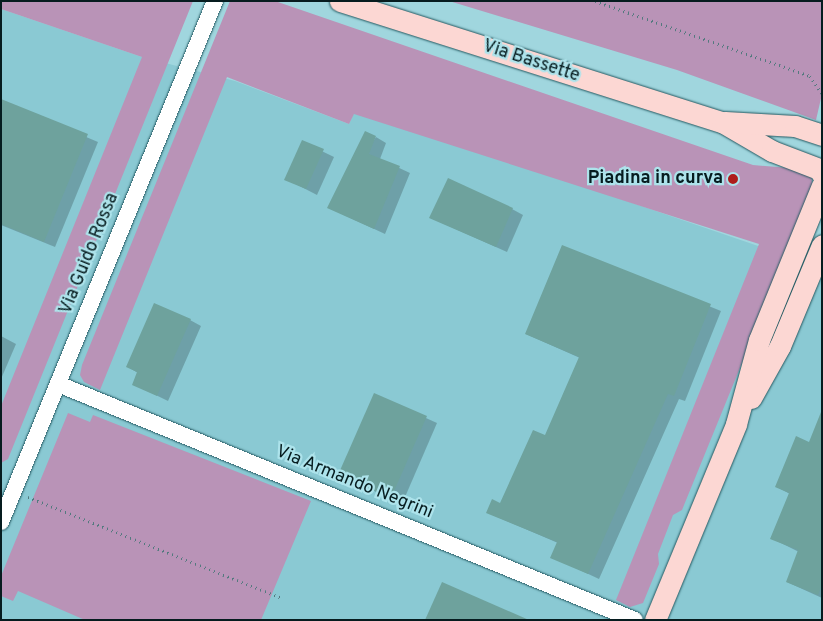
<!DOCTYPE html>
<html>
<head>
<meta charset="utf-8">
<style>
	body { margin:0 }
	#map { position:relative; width:823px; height:621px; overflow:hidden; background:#a0d6de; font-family:Overpass,sans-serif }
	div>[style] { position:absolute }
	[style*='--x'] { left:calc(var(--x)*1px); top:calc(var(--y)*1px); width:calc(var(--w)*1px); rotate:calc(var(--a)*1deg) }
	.built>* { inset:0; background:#8ac9d3 }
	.green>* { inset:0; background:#b993b7 }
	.shadow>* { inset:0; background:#0003 }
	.building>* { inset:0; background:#6ea29d }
	.path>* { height:2.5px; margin-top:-1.25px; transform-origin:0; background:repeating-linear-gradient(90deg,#53797e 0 1px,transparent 0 5px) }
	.roads { filter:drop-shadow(0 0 1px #245860) drop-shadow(0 0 1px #245860) }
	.minor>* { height:16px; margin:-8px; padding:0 8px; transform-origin:8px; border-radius:8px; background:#fff }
	.major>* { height:21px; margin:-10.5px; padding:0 10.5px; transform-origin:10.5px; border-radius:10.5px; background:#fcd7d3 }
	.dots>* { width:14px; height:14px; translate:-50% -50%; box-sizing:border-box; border:2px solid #ade3eb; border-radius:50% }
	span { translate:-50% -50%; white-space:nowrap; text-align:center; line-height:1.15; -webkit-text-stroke:4.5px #ade3eb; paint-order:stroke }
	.street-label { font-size:18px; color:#061c1f }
	.poi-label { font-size:18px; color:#061c1f; font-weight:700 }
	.right { translate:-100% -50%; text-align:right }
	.frame { position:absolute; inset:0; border:2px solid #061c1f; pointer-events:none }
</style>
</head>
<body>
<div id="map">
	<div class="built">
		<i style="clip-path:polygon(1px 9px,142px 57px,235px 81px,349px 124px,354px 113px,539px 171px,822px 268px,822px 620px,1px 620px)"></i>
	</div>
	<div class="green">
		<i style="clip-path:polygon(1px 1px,193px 1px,8px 459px,1px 463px,1px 406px,142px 57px,1px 9px)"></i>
		<i style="clip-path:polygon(230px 1px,275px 1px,753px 165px,802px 169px,811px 175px,813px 189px,682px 510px,673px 515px,658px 554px,659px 564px,643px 603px,630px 607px,616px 600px,759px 244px,354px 114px,349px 124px,227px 77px,100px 390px,84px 382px,80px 375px,82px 365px)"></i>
		<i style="clip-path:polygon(449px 1px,822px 1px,822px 94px,816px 120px,677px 70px)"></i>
		<i style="clip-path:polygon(68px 413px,90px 422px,93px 415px,311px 501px,261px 620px,85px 620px,18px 591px,13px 601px,1px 596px,1px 576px)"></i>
	</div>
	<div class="shadow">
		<i style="clip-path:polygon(1px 101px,98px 142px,55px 247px,1px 225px)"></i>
		<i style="clip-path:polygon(376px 137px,386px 143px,380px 159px,410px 173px,385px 234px,329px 208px)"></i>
		<i style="clip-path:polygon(303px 142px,334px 157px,317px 195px,286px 179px)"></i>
		<i style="clip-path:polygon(512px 209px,523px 215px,507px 252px,431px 218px)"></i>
		<i style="clip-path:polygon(563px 247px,721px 311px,685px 401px,679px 399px,599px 579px,552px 557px,558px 543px,488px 513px,501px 505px,545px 437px,580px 358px,526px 334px)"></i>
		<i style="clip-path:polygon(190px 320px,201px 326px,168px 401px,133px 384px,138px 373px,128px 367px)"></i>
		<i style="clip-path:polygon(1px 336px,16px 344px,1px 379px)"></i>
		<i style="clip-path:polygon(375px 395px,437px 423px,402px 504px,340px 475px)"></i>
		<i style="clip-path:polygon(822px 414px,822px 598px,787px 582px,799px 552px,771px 538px,790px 494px,777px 487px,810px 443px)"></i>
	</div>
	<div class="building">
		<i style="clip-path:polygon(1px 99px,88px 134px,44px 242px,1px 224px)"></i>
		<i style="clip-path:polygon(365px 131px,376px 136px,369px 154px,400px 166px,374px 229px,327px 208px)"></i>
		<i style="clip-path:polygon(302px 140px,324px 149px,306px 189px,284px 180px)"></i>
		<i style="clip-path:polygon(448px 178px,513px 208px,496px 247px,429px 218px)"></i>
		<i style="clip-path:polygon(562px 245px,711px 304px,674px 396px,668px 394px,588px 574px,550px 558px,557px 542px,486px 513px,492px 499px,500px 503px,533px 430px,545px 435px,579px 357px,525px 334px)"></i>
		<i style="clip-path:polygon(154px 303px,191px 319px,157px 396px,132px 385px,137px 372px,126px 367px)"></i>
		<i style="clip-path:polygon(374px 393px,427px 416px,391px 498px,338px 475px)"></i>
		<i style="clip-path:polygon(821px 412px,822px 585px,818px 595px,786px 582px,798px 550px,770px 539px,789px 493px,775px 487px,796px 436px,809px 442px)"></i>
		<i style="clip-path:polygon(442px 582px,529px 620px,425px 620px)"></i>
	</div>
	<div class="path">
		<i style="--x:595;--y:1;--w:228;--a:19.2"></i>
		<i style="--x:810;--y:76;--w:21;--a:55"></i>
		<i style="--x:28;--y:497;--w:273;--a:21.7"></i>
	</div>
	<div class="roads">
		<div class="minor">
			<i style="--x:58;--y:384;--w:623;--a:22.25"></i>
			<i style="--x:1;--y:522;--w:563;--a:-67.67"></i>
		</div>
		<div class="major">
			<i style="--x:340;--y:1;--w:401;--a:17.6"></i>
			<i style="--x:722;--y:122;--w:58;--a:30.1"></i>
			<i style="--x:772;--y:151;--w:50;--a:21"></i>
			<i style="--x:819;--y:169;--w:6;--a:59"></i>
			<i style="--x:725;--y:122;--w:70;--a:3.3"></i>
			<i style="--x:795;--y:126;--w:28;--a:18"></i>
			<i style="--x:751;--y:398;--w:60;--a:-60.9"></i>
			<i style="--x:780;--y:346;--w:109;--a:-67.4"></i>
			<i style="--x:655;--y:620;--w:212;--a:-67.5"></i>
			<i style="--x:736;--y:424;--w:87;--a:-74.7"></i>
			<i style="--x:759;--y:340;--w:166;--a:-67.8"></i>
		</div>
	</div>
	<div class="dots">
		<i style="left:733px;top:179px;background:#ae1d1b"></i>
	</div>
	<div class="street-label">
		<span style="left:531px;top:62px;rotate:18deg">Via Bassette</span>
		<span style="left:90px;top:254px;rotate:-68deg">Via Guido Rossa</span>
		<span style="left:354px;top:483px;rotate:22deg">Via Armando Negrini</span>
	</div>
	<div class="poi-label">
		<span class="right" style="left:723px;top:179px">Piadina in curva</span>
	</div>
	<div class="frame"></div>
</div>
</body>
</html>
